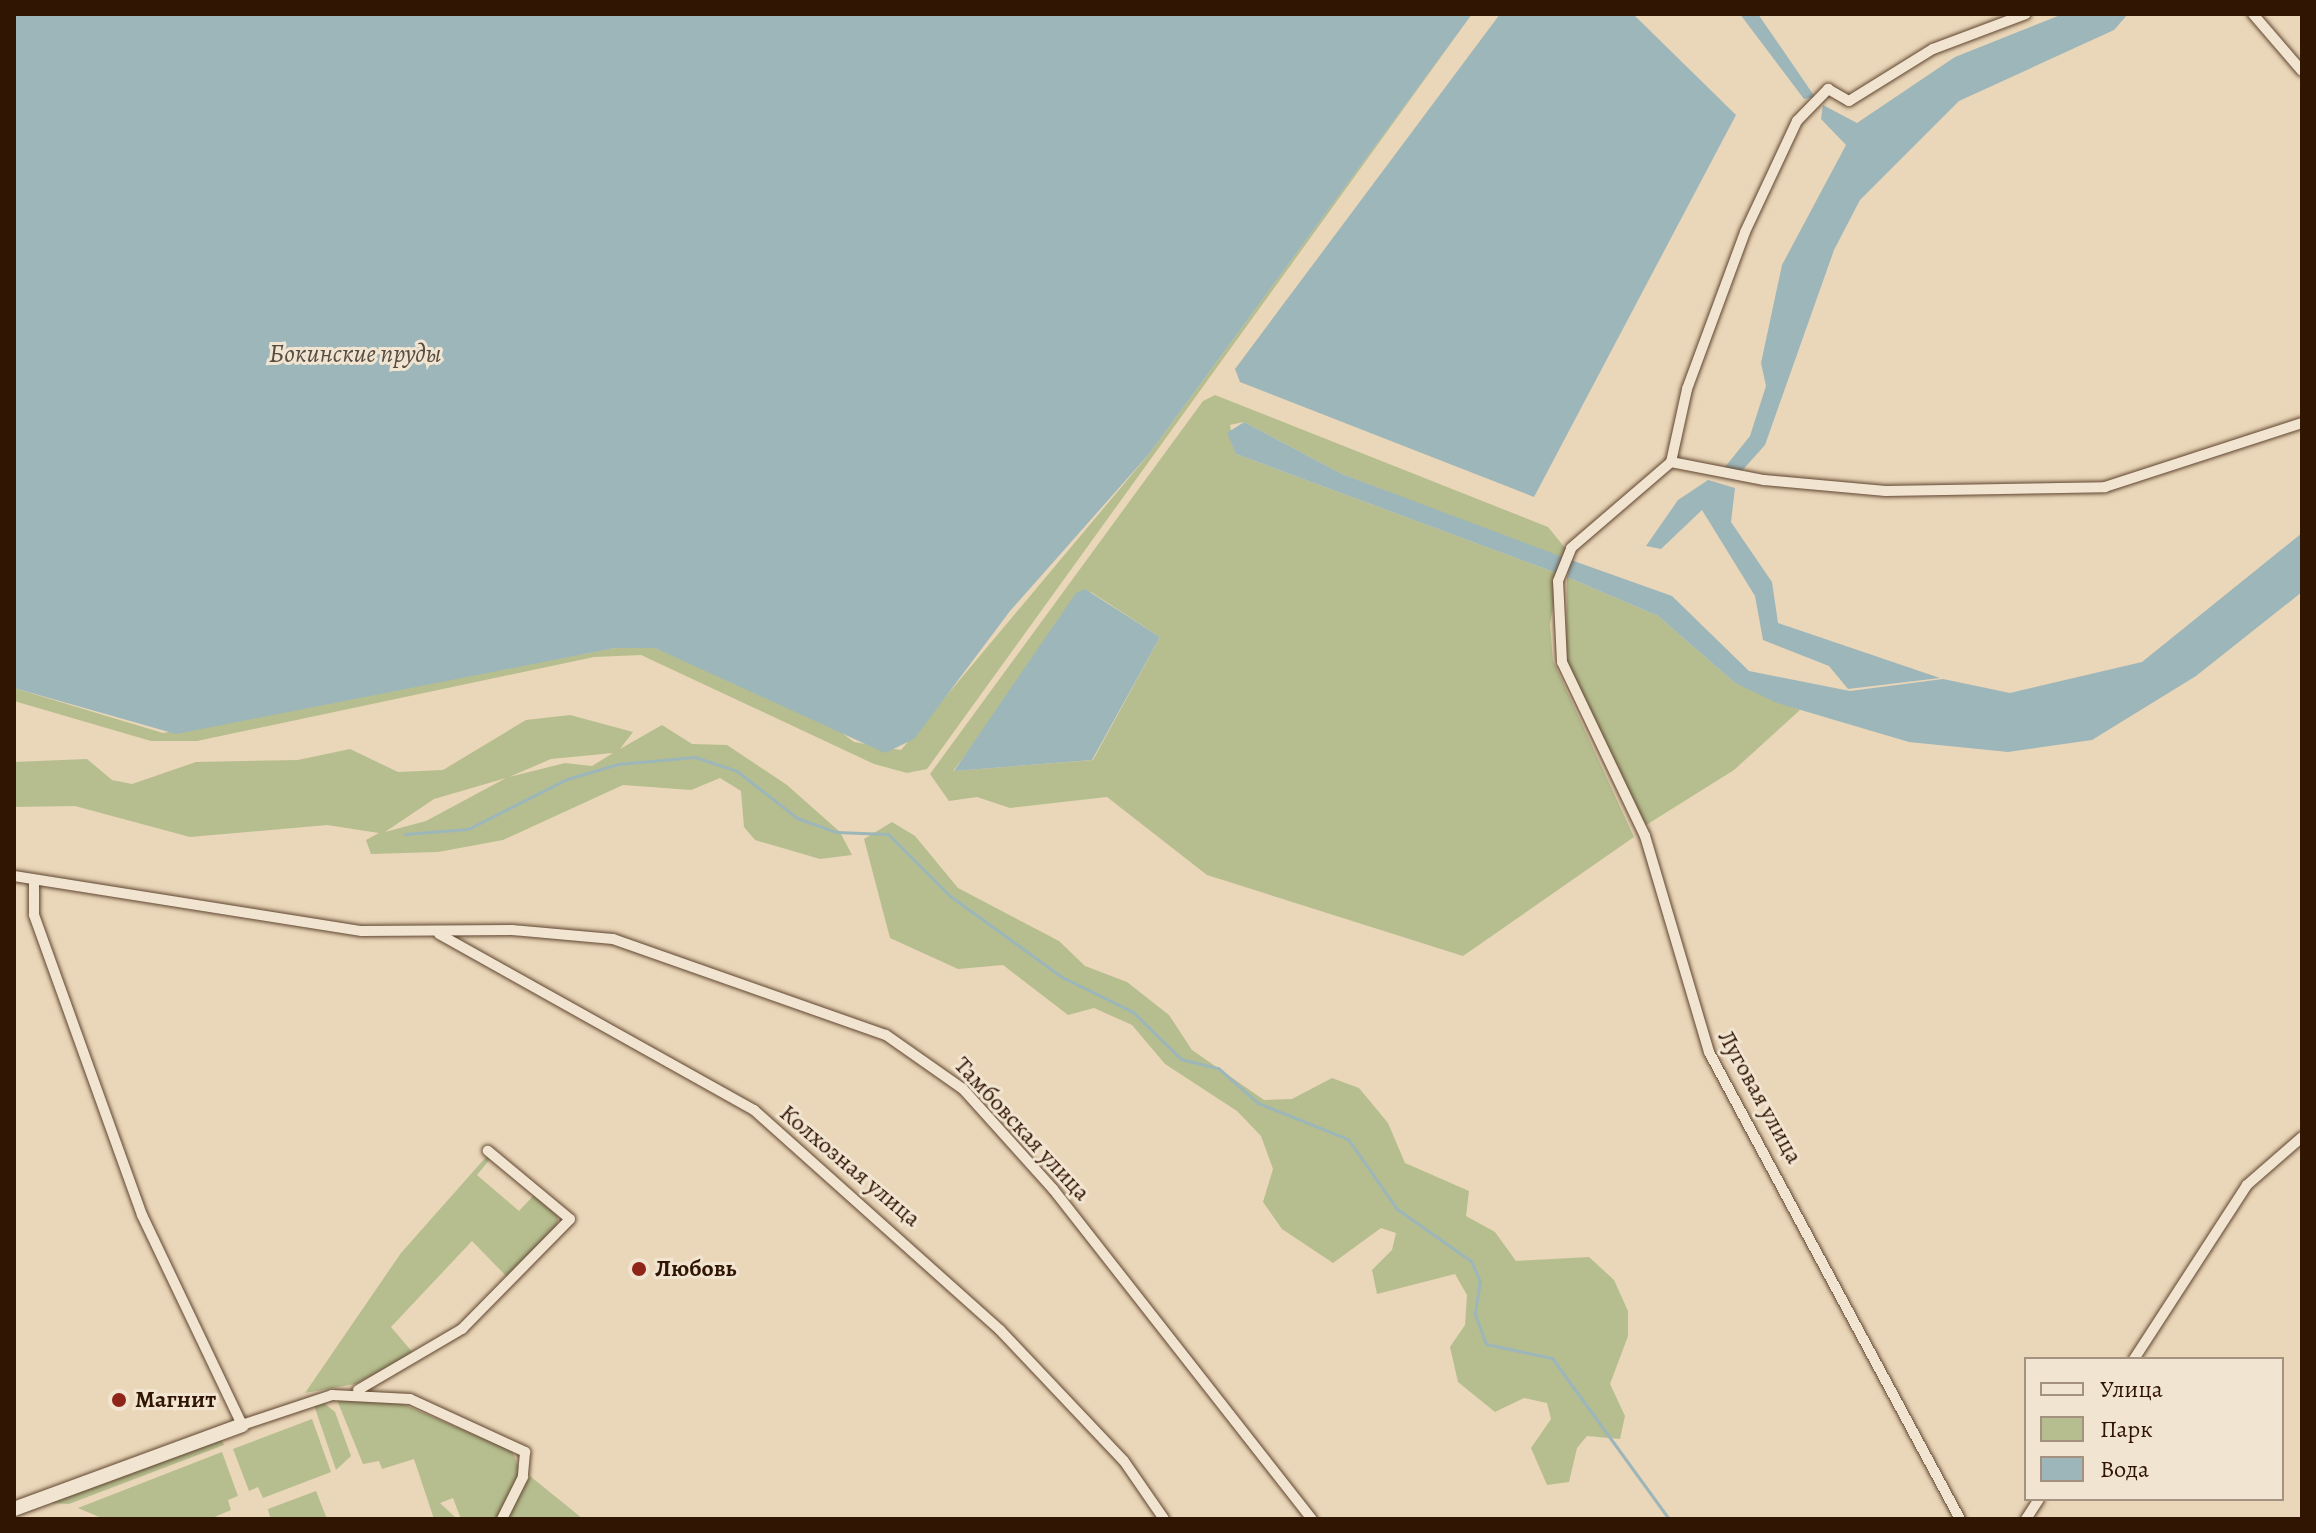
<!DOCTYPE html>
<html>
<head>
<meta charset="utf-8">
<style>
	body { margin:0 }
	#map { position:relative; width:2316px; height:1533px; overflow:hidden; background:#ead6b8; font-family:Alegreya,serif }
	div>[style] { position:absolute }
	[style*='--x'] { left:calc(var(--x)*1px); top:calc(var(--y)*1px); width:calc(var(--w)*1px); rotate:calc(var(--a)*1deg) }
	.green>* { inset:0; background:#b6be8f }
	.water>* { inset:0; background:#9db6ba }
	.stream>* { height:3px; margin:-1.5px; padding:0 1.5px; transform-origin:1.5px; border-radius:1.5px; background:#9db6ba }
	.roads { filter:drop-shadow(0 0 2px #5f4530) drop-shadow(0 0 2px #5f4530) }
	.street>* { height:10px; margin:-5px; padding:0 5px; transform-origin:5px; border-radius:5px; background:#f1e4d1 }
	.secondary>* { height:14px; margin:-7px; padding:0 7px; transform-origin:7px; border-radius:7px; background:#f1e4d1 }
	.dots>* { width:22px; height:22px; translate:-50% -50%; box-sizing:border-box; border:4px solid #f1e4d1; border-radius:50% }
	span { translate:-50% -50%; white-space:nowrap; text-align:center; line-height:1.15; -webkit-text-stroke:6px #f1e4d1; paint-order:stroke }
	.street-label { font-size:24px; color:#311503 }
	.poi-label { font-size:24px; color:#311503; font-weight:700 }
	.left { translate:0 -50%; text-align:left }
	.water-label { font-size:26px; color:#574d43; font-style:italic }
	.frame { position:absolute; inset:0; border:16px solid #311503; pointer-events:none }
	.legend { position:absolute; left:2024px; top:1357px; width:260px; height:144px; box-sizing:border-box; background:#f1e4d1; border:2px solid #a4917f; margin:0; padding:10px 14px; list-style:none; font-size:24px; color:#311503 }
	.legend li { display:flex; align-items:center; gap:16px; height:40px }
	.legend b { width:40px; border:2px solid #a4917f }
</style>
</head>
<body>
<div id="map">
	<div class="green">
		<i style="clip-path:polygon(1472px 14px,927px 769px,907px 773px,874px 764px,641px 655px,594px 657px,197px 741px,151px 741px,14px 701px,14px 688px,163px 733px,615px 648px,655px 648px,821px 717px,854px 742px,901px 750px,1149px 454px)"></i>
		<i style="clip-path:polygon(evenodd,1215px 395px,1548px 527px,1566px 549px,1565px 558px,1531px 547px,1342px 474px,1244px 422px,1230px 425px,1236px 454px,1559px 574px,1550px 624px,1553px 661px,1634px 837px,1463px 956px,1207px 875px,1107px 797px,1010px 808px,977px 797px,949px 801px,930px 774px,1203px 401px,1215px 395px,1091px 592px,1160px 637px,1093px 760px,953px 771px,1091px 592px)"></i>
		<i style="clip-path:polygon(1567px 577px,1658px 616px,1735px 683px,1800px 710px,1734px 770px,1643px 827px,1566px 663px)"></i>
		<i style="clip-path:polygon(evenodd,570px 715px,633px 732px,620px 749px,662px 725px,692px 744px,727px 745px,787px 785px,840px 832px,852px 855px,820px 859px,755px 840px,744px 827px,741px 791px,720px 778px,691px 790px,623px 785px,503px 840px,438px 852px,371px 854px,366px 840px,379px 833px,327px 825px,190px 837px,75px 806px,14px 807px,14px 762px,87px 759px,112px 780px,132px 784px,196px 762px,298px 760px,350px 749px,398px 772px,443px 770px,526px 720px,570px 715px,613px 753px,592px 766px,565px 763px,509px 777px,551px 759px,613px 753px,570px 715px,506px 778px,426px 821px,385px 832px,434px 799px,506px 778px)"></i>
		<i style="clip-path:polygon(892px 822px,915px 836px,958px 888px,1059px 941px,1085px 966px,1127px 982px,1169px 1015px,1192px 1050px,1264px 1100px,1292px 1099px,1332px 1078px,1359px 1088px,1388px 1123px,1405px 1163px,1469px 1191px,1466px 1216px,1495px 1232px,1516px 1261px,1589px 1257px,1614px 1280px,1628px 1311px,1628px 1336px,1610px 1384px,1625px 1416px,1620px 1439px,1587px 1436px,1577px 1448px,1569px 1482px,1547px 1485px,1531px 1448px,1551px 1419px,1547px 1403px,1524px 1398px,1495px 1412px,1458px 1382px,1450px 1347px,1465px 1325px,1467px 1295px,1455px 1274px,1377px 1294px,1372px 1270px,1392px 1250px,1396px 1233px,1381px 1228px,1333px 1263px,1282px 1229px,1263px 1202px,1273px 1169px,1261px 1136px,1237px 1111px,1165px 1064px,1132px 1025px,1094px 1008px,1068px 1015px,1003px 965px,958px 969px,890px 938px,864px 839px)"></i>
		<i style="clip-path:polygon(486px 1157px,491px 1158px,477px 1175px,519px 1211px,534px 1195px,558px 1216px,557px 1227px,510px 1280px,472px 1241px,391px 1327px,414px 1354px,355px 1384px,305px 1393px,401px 1253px)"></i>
		<i style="clip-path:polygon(337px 1400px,393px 1400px,512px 1451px,520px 1471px,497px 1519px,461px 1519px,453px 1498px,440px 1503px,457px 1519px,434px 1519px,414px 1459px,382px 1469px,379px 1461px,363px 1464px)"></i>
		<i style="clip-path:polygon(324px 1403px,335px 1412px,351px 1456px,336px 1470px,314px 1405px)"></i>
		<i style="clip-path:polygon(312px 1419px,331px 1472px,263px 1498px,258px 1487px,249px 1491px,233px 1449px)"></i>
		<i style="clip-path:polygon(222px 1440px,224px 1445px,69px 1504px,47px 1503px)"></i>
		<i style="clip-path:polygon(222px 1452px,238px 1496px,228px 1500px,231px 1510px,210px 1519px,104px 1519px,78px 1508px)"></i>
		<i style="clip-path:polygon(530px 1476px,583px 1519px,506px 1519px)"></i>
		<i style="clip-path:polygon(316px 1491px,327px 1519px,270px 1517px,268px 1509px)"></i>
	</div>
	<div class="water">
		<i style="clip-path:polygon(14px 14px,1472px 14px,1149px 454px,1010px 611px,914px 739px,885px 753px,655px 648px,615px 648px,176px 734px,14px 688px)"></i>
		<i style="clip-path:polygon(1500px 14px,1633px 14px,1736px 115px,1534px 497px,1240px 382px,1235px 369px)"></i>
		<i style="clip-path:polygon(1740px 14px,1758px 14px,1815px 97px,1804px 99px)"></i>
		<i style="clip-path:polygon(2063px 14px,2128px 14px,2114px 30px,1959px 101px,1860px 200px,1834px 250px,1765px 445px,1740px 473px,1725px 467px,1750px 436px,1766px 386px,1761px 363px,1782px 265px,1846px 145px,1821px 119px,1823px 105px,1857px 123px,1955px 57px)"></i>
		<i style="clip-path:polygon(1244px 422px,1342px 474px,1565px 558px,1559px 574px,1236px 454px,1227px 433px)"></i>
		<i style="clip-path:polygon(1708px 480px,1735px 488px,1731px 522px,1772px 582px,1778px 623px,1940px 678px,1848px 689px,1829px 666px,1763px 640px,1755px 596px,1702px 510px,1661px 549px,1646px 546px,1678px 500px)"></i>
		<i style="clip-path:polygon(2302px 533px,2302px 592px,2196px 676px,2092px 740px,2008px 752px,1909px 742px,1777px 703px,1735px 683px,1658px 616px,1567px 577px,1571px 560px,1672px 596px,1749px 671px,1850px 691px,1943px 679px,2010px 693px,2142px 662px)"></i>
		<i style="clip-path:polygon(1085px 589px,1160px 637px,1092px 760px,954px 771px,1076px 593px)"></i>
	</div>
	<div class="stream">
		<i style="--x:405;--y:834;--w:63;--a:-4.5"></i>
		<i style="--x:468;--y:829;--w:111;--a:-26.8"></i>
		<i style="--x:567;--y:779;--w:53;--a:-16.4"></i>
		<i style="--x:618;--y:764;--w:77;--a:-5.2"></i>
		<i style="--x:695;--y:757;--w:44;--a:18.4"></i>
		<i style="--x:737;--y:771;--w:76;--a:38.1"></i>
		<i style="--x:797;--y:818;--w:41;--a:19.7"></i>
		<i style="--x:836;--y:832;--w:52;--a:2.2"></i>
		<i style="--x:888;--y:834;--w:88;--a:45"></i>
		<i style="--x:950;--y:896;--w:138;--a:35.9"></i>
		<i style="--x:1062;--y:977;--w:79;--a:26.2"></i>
		<i style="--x:1133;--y:1012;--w:67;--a:44.4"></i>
		<i style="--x:1181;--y:1059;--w:38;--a:14"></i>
		<i style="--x:1218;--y:1068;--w:53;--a:41.2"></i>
		<i style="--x:1258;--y:1103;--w:97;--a:21.8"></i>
		<i style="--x:1348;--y:1139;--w:85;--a:55"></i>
		<i style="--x:1397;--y:1209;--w:90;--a:35.1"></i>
		<i style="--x:1471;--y:1261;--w:22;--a:66"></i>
		<i style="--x:1480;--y:1281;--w:33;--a:99"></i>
		<i style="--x:1475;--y:1314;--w:32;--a:70"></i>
		<i style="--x:1486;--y:1344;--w:67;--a:12"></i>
		<i style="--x:1552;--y:1358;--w:199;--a:54"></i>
	</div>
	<div class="roads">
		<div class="street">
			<i style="--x:2253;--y:14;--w:75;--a:49.3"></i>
			<i style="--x:1671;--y:462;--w:95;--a:11"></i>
			<i style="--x:1764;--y:480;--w:122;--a:5.2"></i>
			<i style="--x:1886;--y:491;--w:219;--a:-1"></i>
			<i style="--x:2105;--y:487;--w:207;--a:-18"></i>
			<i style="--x:14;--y:876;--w:352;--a:9"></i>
			<i style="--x:362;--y:931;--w:150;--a:-0.4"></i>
			<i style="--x:512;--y:930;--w:101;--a:5.1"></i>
			<i style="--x:613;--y:939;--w:289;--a:19.4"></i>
			<i style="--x:886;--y:1035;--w:94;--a:35"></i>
			<i style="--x:963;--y:1089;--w:135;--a:48"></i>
			<i style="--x:1053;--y:1189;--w:420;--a:51.9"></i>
			<i style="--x:34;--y:881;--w:34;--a:90"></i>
			<i style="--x:34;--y:915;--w:319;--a:70.2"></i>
			<i style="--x:142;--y:1215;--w:233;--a:64.5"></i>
			<i style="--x:242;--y:1425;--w:95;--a:-18.4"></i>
			<i style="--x:332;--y:1395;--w:78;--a:2.9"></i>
			<i style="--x:410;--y:1399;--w:127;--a:24.7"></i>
			<i style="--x:525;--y:1452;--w:25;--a:95"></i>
			<i style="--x:523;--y:1477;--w:47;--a:116.6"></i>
			<i style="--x:439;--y:934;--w:361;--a:29.2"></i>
			<i style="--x:754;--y:1110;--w:330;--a:41.8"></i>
			<i style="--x:1000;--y:1330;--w:180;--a:46.6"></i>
			<i style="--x:1124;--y:1461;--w:70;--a:55.4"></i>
			<i style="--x:2134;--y:1359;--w:207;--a:-57"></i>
			<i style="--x:2247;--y:1185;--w:73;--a:-41.1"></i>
			<i style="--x:358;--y:1390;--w:121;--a:-30.4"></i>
			<i style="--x:462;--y:1329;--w:154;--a:-45.5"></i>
			<i style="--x:570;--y:1219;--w:107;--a:-140.3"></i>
			<i style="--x:1960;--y:1519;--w:530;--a:-118.26"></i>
			<i style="--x:1709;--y:1052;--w:225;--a:-106.5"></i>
			<i style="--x:1645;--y:836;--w:193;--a:-115.5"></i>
			<i style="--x:1562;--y:662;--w:81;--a:-92.8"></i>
			<i style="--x:1558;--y:581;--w:35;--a:-68"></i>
			<i style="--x:1571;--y:548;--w:132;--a:-40.7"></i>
			<i style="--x:1671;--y:462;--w:75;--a:-77.6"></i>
			<i style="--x:1687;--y:389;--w:167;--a:-69.7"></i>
			<i style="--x:1745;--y:232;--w:123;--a:-64.9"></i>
			<i style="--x:1797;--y:121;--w:45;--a:-45.9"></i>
			<i style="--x:1828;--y:89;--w:24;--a:30"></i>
			<i style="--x:1849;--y:101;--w:99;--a:-31.8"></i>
			<i style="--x:1933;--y:49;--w:99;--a:-20.6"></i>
			<i style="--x:2026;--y:1519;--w:24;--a:-57"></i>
		</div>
		<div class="secondary">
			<i style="--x:14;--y:1509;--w:243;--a:-20.2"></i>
		</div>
	</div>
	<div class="dots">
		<i style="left:639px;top:1269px;background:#8f2418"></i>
		<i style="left:119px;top:1400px;background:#8f2418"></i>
	</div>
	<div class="street-label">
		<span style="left:1760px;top:1097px;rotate:61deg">Луговая улица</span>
		<span style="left:1022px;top:1129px;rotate:47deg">Тамбовская улица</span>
		<span style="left:850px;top:1166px;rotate:40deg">Колхозная улица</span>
	</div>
	<div class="poi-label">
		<span class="left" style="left:655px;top:1269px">Любовь</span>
		<span class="left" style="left:135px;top:1400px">Магнит</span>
	</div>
	<div class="water-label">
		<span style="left:355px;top:354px">Бокинские пруды</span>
	</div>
	<div class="frame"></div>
	<ul class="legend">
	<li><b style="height:10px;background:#f1e4d1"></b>Улица</li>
	<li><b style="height:22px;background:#b6be8f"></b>Парк</li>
	<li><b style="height:22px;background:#9db6ba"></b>Вода</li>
	</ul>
</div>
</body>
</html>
